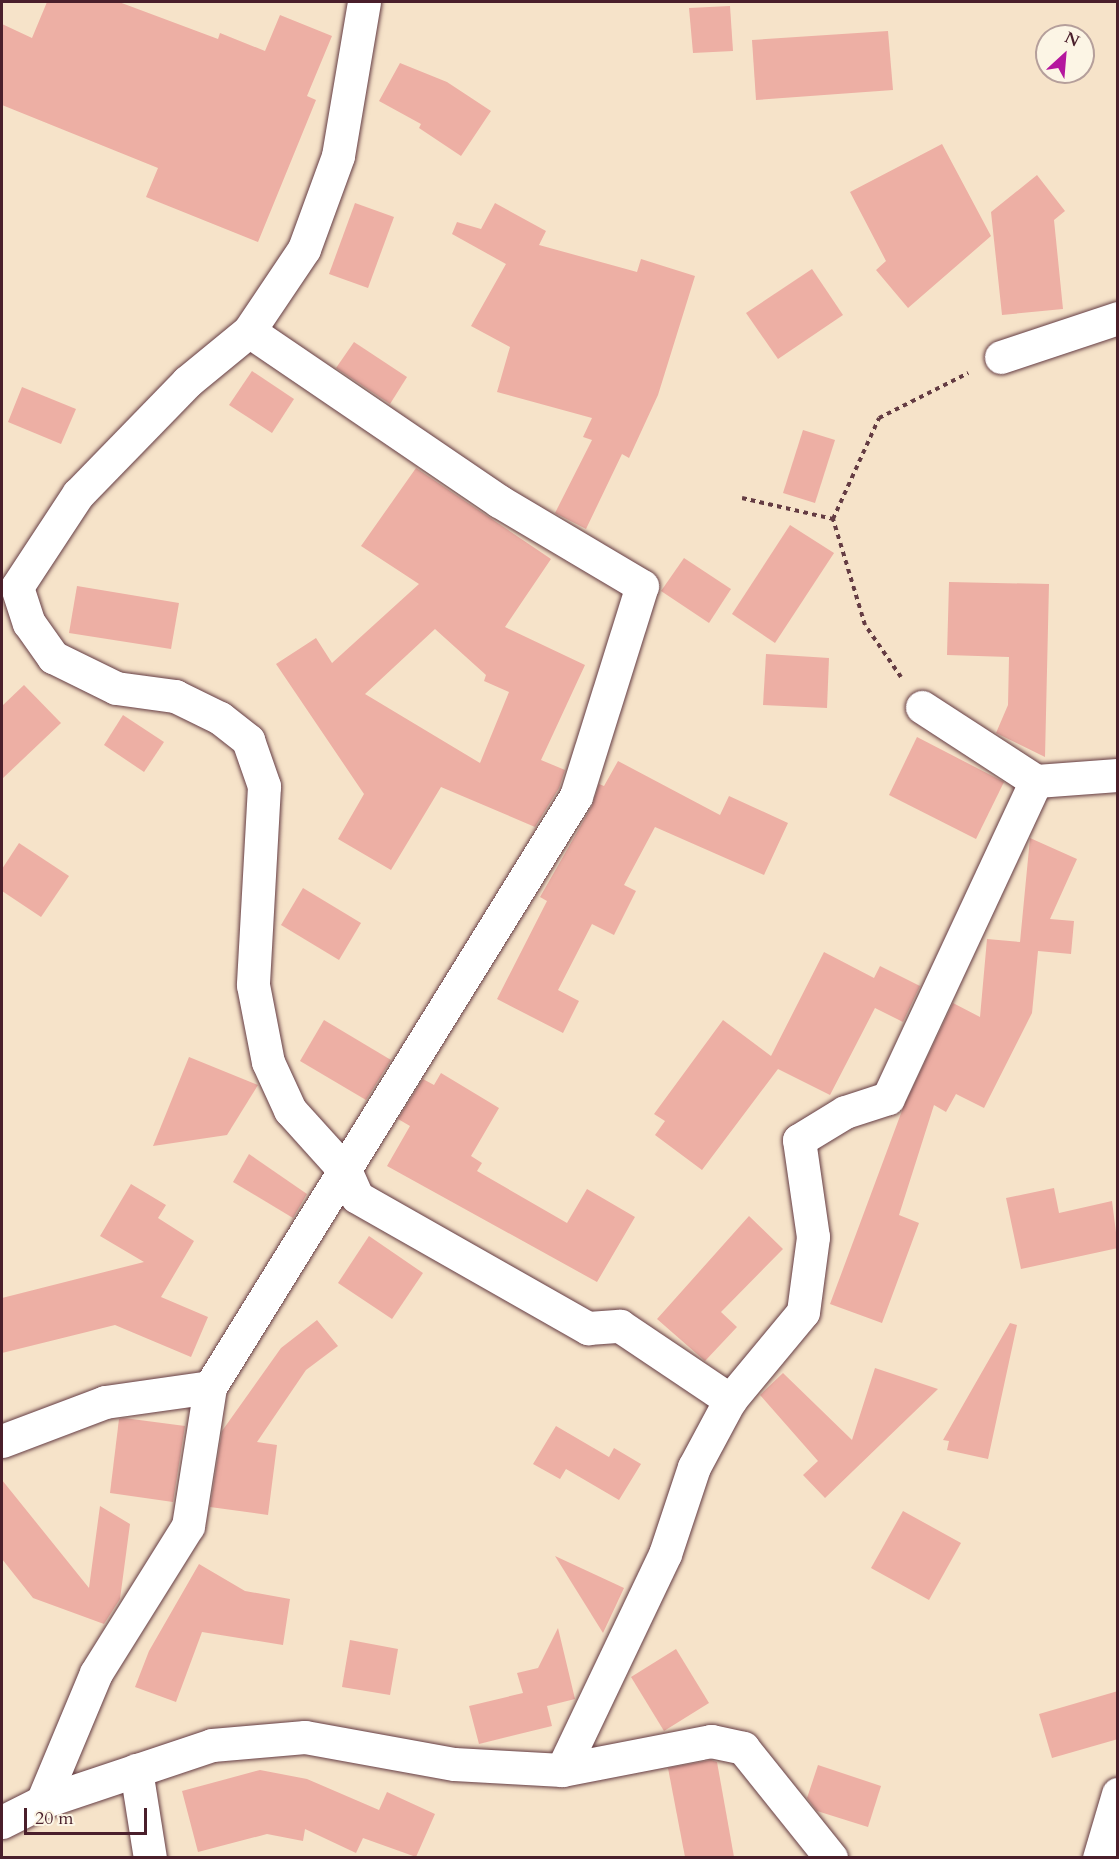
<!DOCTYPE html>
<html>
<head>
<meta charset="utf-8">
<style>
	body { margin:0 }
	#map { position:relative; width:1119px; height:1859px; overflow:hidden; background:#f6e3c9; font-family:Cardo,serif }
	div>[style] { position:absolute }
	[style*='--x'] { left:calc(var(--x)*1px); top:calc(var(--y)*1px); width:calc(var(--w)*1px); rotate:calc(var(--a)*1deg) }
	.building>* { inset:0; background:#edafa4 }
	.path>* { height:4px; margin-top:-2px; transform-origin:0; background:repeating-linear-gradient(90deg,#643c43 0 4.5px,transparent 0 9px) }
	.roads { filter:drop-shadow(0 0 2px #643c43) drop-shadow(0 0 2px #643c43) }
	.minor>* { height:33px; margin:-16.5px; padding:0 16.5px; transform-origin:16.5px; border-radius:16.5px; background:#fff }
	span { translate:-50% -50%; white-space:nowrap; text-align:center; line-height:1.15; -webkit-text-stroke:4.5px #fcf5e5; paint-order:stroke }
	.frame { position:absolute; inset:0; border:3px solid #4a1f2b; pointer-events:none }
	.north { position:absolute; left:1035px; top:24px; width:60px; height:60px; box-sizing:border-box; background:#fcf5e5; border:2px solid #b59f9b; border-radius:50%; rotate:26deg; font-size:16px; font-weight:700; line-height:24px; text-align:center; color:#4a1f2b }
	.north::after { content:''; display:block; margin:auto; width:21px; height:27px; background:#b5179e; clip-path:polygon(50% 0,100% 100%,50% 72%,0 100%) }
	.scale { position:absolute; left:24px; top:1808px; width:123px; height:27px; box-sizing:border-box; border:3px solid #4a1f2b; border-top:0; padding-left:8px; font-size:18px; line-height:21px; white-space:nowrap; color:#4a1f2b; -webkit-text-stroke:4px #fcf5e5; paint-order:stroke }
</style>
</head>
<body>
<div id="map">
	<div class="building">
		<i style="clip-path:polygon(47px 2px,119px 2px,218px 39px,220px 33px,265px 51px,280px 15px,332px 36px,307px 96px,316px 100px,258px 242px,146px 197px,158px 168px,2px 105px,2px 24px,32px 38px)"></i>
		<i style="clip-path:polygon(730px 6px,733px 51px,693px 53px,689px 8px)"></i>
		<i style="clip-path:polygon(888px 31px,893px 90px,756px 100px,752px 40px)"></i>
		<i style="clip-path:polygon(400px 63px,447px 82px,491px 111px,461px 156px,419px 128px,421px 124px,379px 101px)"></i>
		<i style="clip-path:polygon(942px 144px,991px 236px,908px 308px,876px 270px,886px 261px,850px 192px)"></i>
		<i style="clip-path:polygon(1037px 175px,1065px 211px,1054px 220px,1063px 309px,1002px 315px,991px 212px)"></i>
		<i style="clip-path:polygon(355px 203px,394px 217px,368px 288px,329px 274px)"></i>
		<i style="clip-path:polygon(495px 203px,546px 231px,539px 245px,637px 272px,641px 259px,695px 276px,658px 395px,629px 458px,622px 454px,586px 529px,555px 513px,592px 440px,583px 437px,592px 418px,497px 392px,510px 347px,471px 326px,506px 264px,452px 234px,457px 222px,481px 229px)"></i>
		<i style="clip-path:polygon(812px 269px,843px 315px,778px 359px,746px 313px)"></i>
		<i style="clip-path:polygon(354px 342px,407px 377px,390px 404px,336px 368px)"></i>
		<i style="clip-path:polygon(252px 371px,294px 399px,272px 433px,229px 405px)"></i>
		<i style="clip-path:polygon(22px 387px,76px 409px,61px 444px,8px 422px)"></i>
		<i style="clip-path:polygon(803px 430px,835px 440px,815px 503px,783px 493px)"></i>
		<i style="clip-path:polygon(evenodd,416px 468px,551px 559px,505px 627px,585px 665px,541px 760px,565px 770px,559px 788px,535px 827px,441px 787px,391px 870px,338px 839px,364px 794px,276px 664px,316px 638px,332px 663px,419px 584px,361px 546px,416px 468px,435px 629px,486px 675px,484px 681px,509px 692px,480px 763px,365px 694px,435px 629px)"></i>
		<i style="clip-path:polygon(790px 525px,834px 553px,775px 643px,732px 614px)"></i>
		<i style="clip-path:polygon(684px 558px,731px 589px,709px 623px,661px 591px)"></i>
		<i style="clip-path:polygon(949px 582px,1049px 584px,1045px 757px,996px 733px,1008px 705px,1009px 657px,947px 655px)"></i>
		<i style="clip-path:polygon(77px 586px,179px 603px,171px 649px,69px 633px)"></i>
		<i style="clip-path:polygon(766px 654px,829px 658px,827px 708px,763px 705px)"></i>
		<i style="clip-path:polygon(24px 685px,61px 723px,2px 779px,2px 706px)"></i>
		<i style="clip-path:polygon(123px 715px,164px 742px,144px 772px,104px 745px)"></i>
		<i style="clip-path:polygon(917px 737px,1004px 782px,976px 839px,889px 795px)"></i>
		<i style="clip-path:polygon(618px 761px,720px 815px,729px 796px,788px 823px,764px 875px,655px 827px,624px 885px,636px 891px,614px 935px,592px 924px,558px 990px,579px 1001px,563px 1033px,497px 999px,547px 901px,540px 897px,592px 806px,599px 784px,604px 786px)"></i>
		<i style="clip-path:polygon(1030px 838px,1077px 859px,1050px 919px,1074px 921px,1071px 954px,1038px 951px,1032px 1013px,984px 1108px,956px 1094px,946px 1112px,934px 1105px,899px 1215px,919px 1223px,882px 1323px,830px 1304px,903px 1108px,953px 1003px,980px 1017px,987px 939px,1020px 942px)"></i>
		<i style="clip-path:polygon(19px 843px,69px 876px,41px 917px,2px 891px,2px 869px)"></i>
		<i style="clip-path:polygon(303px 888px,361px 923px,339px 960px,281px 925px)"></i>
		<i style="clip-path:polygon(824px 952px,874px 978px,880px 966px,920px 986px,903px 1022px,875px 1008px,830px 1095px,778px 1069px,702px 1170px,655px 1135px,665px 1121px,654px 1114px,723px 1020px,771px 1056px)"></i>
		<i style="clip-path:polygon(324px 1020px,391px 1060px,366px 1100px,300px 1061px)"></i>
		<i style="clip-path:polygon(189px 1057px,258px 1085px,227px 1135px,153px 1146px)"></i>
		<i style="clip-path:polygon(441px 1073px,499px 1108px,471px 1156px,482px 1163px,477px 1171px,567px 1223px,587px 1189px,635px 1217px,597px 1282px,387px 1166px,410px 1126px,398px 1119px,423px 1079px,434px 1085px)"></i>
		<i style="clip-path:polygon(249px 1154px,307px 1194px,293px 1218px,233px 1182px)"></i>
		<i style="clip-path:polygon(131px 1184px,166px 1205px,158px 1218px,194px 1241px,161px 1297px,208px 1317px,191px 1357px,115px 1325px,2px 1353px,2px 1298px,144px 1262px,100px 1236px)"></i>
		<i style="clip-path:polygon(1054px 1188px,1059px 1213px,1112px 1201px,1118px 1248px,1021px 1269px,1006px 1198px)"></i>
		<i style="clip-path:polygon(749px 1216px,783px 1249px,721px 1312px,737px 1327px,705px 1361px,657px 1319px)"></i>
		<i style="clip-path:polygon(369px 1236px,423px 1273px,392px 1319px,338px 1283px)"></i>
		<i style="clip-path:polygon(317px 1320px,338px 1346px,306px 1370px,257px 1442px,277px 1445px,268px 1515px,210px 1507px,222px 1431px,281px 1348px)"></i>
		<i style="clip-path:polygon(1010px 1323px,1017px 1325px,988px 1459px,947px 1450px,949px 1441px,943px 1440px)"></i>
		<i style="clip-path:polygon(875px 1368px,938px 1389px,825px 1498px,803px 1475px,818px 1461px,760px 1395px,783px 1373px,852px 1440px)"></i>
		<i style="clip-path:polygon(124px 1418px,185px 1426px,173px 1502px,110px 1493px,119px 1419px)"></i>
		<i style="clip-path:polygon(556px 1426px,609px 1457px,614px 1448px,641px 1464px,619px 1500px,566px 1469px,560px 1479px,533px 1464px)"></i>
		<i style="clip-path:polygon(2px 1480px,89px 1588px,100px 1506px,130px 1524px,120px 1599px,104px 1624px,33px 1598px,2px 1559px)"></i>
		<i style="clip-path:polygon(903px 1511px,961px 1543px,929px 1600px,871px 1568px)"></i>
		<i style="clip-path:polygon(555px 1556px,624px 1588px,603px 1633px)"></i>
		<i style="clip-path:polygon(199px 1564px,245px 1591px,290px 1599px,283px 1645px,202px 1632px,176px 1702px,135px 1687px,149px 1651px)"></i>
		<i style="clip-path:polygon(558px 1628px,575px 1699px,547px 1706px,552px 1726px,479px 1744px,469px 1706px,523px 1693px,517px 1673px,538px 1668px)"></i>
		<i style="clip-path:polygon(350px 1640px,398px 1649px,390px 1695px,342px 1687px)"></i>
		<i style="clip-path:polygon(676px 1649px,709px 1703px,664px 1731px,631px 1677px)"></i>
		<i style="clip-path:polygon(1118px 1691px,1118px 1739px,1052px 1758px,1039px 1714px)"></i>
		<i style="clip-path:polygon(711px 1760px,717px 1762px,734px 1857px,685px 1857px,668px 1768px)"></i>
		<i style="clip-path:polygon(818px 1765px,881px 1786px,868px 1827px,817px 1811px,807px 1798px)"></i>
		<i style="clip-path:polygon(260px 1770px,307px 1779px,379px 1810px,387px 1792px,435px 1814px,416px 1857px,363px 1838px,356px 1853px,305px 1829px,303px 1841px,267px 1834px,198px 1852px,182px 1791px)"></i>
	</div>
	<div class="path">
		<i style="--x:742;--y:498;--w:93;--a:13"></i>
		<i style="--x:901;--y:677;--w:63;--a:-124.7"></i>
		<i style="--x:865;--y:625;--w:111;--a:-106.8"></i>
		<i style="--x:833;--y:519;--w:111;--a:-65.5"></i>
		<i style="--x:879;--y:418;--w:100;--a:-26.8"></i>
	</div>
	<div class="roads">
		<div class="minor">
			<i style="--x:364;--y:2;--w:156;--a:99.6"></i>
			<i style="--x:338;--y:156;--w:99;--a:110.1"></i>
			<i style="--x:304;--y:249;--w:99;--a:123.9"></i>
			<i style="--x:249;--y:331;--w:80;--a:140.6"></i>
			<i style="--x:187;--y:382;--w:156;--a:134.2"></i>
			<i style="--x:78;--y:494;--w:111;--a:123.3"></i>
			<i style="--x:17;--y:587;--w:38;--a:72"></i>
			<i style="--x:29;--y:623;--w:42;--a:54.8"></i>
			<i style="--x:53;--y:657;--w:70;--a:26.2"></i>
			<i style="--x:116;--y:688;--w:60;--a:7.7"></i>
			<i style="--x:175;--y:696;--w:50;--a:26.1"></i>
			<i style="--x:220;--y:718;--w:36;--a:38"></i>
			<i style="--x:248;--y:740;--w:49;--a:70.8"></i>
			<i style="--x:264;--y:786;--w:199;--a:93.2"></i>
			<i style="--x:253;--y:985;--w:78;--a:79"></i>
			<i style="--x:268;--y:1062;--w:53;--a:65.4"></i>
			<i style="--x:290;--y:1110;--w:84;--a:47.9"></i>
			<i style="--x:346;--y:1172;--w:27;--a:66"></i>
			<i style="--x:357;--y:1197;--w:266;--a:29.6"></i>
			<i style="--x:588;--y:1328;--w:32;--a:-4"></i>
			<i style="--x:620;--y:1326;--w:133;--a:33.9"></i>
			<i style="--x:1001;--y:357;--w:123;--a:-18.4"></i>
			<i style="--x:922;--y:707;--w:136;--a:33"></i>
			<i style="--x:2;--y:1441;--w:110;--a:-20.7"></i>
			<i style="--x:105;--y:1402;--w:106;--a:-8.1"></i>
			<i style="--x:136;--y:1770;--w:89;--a:81"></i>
			<i style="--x:562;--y:1770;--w:239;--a:-64.5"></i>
			<i style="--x:665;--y:1554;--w:92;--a:-71.6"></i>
			<i style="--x:694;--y:1467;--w:76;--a:-61.8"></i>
			<i style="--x:730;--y:1400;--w:114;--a:-50.3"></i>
			<i style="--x:803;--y:1312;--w:76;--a:-82.4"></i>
			<i style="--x:813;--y:1237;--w:98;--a:-98.2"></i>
			<i style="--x:799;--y:1140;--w:54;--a:-31.3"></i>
			<i style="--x:845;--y:1112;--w:45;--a:-18"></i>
			<i style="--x:888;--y:1098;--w:350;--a:-65"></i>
			<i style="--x:1036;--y:781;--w:82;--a:-4.2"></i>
			<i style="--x:42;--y:1802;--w:140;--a:-67.3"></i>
			<i style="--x:96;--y:1673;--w:173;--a:-58"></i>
			<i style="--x:188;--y:1526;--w:141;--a:-81"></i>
			<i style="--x:210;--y:1387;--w:695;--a:-58.23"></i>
			<i style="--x:576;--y:796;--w:220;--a:-72.6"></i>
			<i style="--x:642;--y:586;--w:166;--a:-149.3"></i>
			<i style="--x:499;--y:501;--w:302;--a:-145.8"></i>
			<i style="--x:2;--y:1822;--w:45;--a:-26.6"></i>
			<i style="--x:42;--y:1802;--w:179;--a:-18.5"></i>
			<i style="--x:212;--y:1745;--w:93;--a:-4.9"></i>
			<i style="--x:305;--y:1737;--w:151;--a:10.3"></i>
			<i style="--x:454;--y:1764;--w:108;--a:3.2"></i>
			<i style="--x:562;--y:1770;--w:152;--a:-11"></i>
			<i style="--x:711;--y:1741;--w:33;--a:12"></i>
			<i style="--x:743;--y:1748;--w:141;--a:51.3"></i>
			<i style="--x:1099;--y:1858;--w:67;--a:-73.5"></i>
		</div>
	</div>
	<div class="frame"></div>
	<div class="north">N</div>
	<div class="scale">20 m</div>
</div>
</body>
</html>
